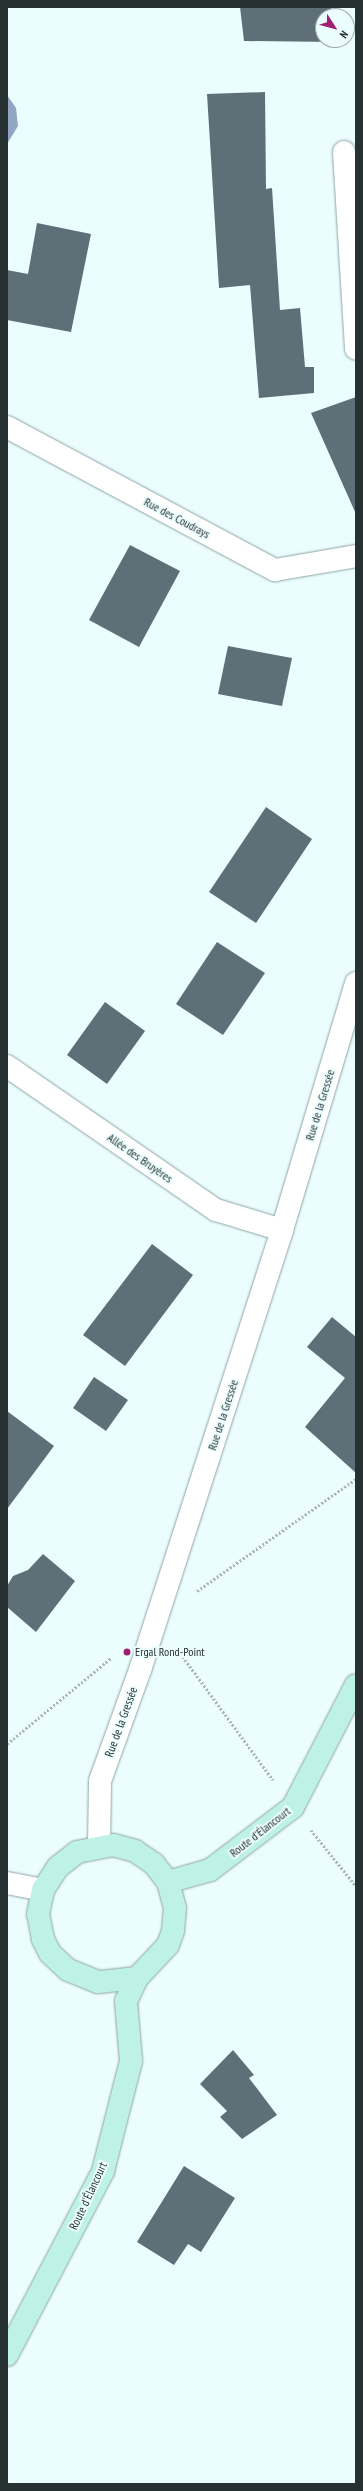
<!DOCTYPE html>
<html>
<head>
<meta charset="utf-8">
<style>
	body { margin:0 }
	#map { position:relative; width:363px; height:2491px; overflow:hidden; background:#ebfdfe; font-family:"PT Sans Narrow",sans-serif }
	div>[style] { position:absolute }
	[style*='--x'] { left:calc(var(--x)*1px); top:calc(var(--y)*1px); width:calc(var(--w)*1px); rotate:calc(var(--a)*1deg) }
	.water>* { inset:0; background:#91a5c4 }
	.building>* { inset:0; background:#5f6f78 }
	.path>* { height:2.5px; margin-top:-1.25px; transform-origin:0; background:repeating-linear-gradient(90deg,#a8b7b8 0 2px,transparent 0 4px) }
	.roads { filter:drop-shadow(0 0 1px #8fa4a5) drop-shadow(0 0 1px #8fa4a5) }
	.street>* { height:22px; margin:-11px; padding:0 11px; transform-origin:11px; border-radius:11px; background:#fff }
	.secondary>* { height:22px; margin:-11px; padding:0 11px; transform-origin:11px; border-radius:11px; background:#bef2e6 }
	.dots>* { width:11px; height:11px; translate:-50% -50%; box-sizing:border-box; border:2px solid #ebfdfe; border-radius:50% }
	span { translate:-50% -50%; white-space:nowrap; text-align:center; line-height:1.15; -webkit-text-stroke:4px #ebfdfe; paint-order:stroke }
	.street-label { font-size:12px; color:#283131 }
	.poi-label { font-size:12px; color:#283131 }
	.left { translate:0 -50%; text-align:left }
	.frame { position:absolute; inset:0; border:8px solid #283131; pointer-events:none }
	.north { position:absolute; left:315px; top:8px; width:40px; height:40px; box-sizing:border-box; background:#ebfdfe; border:1px solid #9dabac; border-radius:50%; rotate:126deg; font-size:11px; font-weight:700; line-height:16px; text-align:center; color:#283131 }
	.north::after { content:''; display:block; margin:auto; width:14px; height:18px; background:#9e2075; clip-path:polygon(50% 0,100% 100%,50% 72%,0 100%) }
</style>
</head>
<body>
<div id="map">
	<div class="water">
		<i style="clip-path:polygon(7px 95px,16px 108px,18px 126px,7px 144px)"></i>
	</div>
	<div class="building">
		<i style="clip-path:polygon(240px 7px,331px 7px,332px 16px,323px 16px,323px 40px,334px 42px,244px 41px)"></i>
		<i style="clip-path:polygon(265px 92px,266px 189px,272px 188px,280px 310px,300px 308px,305px 367px,314px 367px,314px 393px,259px 398px,250px 285px,219px 288px,207px 94px)"></i>
		<i style="clip-path:polygon(37px 223px,91px 234px,71px 332px,7px 320px,7px 270px,28px 274px)"></i>
		<i style="clip-path:polygon(356px 397px,356px 514px,311px 413px)"></i>
		<i style="clip-path:polygon(130px 545px,180px 571px,139px 647px,89px 620px)"></i>
		<i style="clip-path:polygon(228px 646px,292px 658px,282px 706px,218px 694px)"></i>
		<i style="clip-path:polygon(266px 807px,312px 839px,256px 923px,209px 892px)"></i>
		<i style="clip-path:polygon(217px 942px,265px 973px,223px 1035px,176px 1004px)"></i>
		<i style="clip-path:polygon(105px 1002px,145px 1031px,107px 1084px,67px 1055px)"></i>
		<i style="clip-path:polygon(152px 1244px,193px 1275px,125px 1366px,83px 1335px)"></i>
		<i style="clip-path:polygon(332px 1317px,356px 1337px,356px 1473px,305px 1427px,345px 1378px,307px 1347px)"></i>
		<i style="clip-path:polygon(94px 1377px,128px 1400px,106px 1431px,73px 1408px)"></i>
		<i style="clip-path:polygon(7px 1411px,54px 1446px,7px 1509px)"></i>
		<i style="clip-path:polygon(43px 1554px,75px 1581px,36px 1632px,7px 1607px,7px 1586px,13px 1576px,28px 1570px)"></i>
		<i style="clip-path:polygon(233px 2050px,254px 2075px,249px 2078px,277px 2115px,242px 2139px,220px 2117px,227px 2111px,200px 2084px)"></i>
		<i style="clip-path:polygon(184px 2166px,235px 2198px,201px 2252px,188px 2244px,174px 2265px,137px 2242px)"></i>
	</div>
	<div class="path">
		<i style="--x:197;--y:1591;--w:194;--a:-35.2"></i>
		<i style="--x:178;--y:1650;--w:161;--a:53.8"></i>
		<i style="--x:7;--y:1744;--w:135;--a:-39.6"></i>
		<i style="--x:311;--y:1830;--w:72;--a:51.2"></i>
	</div>
	<div class="roads">
		<div class="street">
			<i style="--x:344;--y:152;--w:197;--a:86.5"></i>
			<i style="--x:7;--y:427;--w:304;--a:28.1"></i>
			<i style="--x:275;--y:570;--w:82;--a:-9.8"></i>
			<i style="--x:7;--y:1066;--w:254;--a:34.6"></i>
			<i style="--x:216;--y:1210;--w:69;--a:16.9"></i>
			<i style="--x:99;--y:1846;--w:65;--a:-89.1"></i>
			<i style="--x:100;--y:1781;--w:121;--a:-70.2"></i>
			<i style="--x:141;--y:1667;--w:459;--a:-72.1"></i>
			<i style="--x:282;--y:1230;--w:258;--a:-73.3"></i>
			<i style="--x:7;--y:1883;--w:37;--a:11"></i>
		</div>
		<div class="secondary">
			<i style="--x:113;--y:1845;--w:23;--a:15"></i>
			<i style="--x:135;--y:1851;--w:23;--a:34"></i>
			<i style="--x:154;--y:1864;--w:23;--a:52"></i>
			<i style="--x:168;--y:1882;--w:27;--a:75"></i>
			<i style="--x:175;--y:1908;--w:23;--a:95"></i>
			<i style="--x:173;--y:1931;--w:15;--a:110"></i>
			<i style="--x:168;--y:1945;--w:45;--a:133.2"></i>
			<i style="--x:137;--y:1978;--w:39;--a:174"></i>
			<i style="--x:98;--y:1982;--w:32;--a:-158"></i>
			<i style="--x:68;--y:1970;--w:25;--a:-137"></i>
			<i style="--x:50;--y:1953;--w:16;--a:-117"></i>
			<i style="--x:43;--y:1939;--w:25;--a:-101"></i>
			<i style="--x:38;--y:1914;--w:25;--a:-78"></i>
			<i style="--x:43;--y:1890;--w:27;--a:-57"></i>
			<i style="--x:58;--y:1867;--w:24;--a:-38"></i>
			<i style="--x:77;--y:1852;--w:37;--a:-11"></i>
			<i style="--x:168;--y:1882;--w:44;--a:-15.9"></i>
			<i style="--x:210;--y:1870;--w:104;--a:-37.2"></i>
			<i style="--x:293;--y:1807;--w:137;--a:-62.7"></i>
			<i style="--x:7;--y:2355;--w:208;--a:-62.4"></i>
			<i style="--x:103;--y:2171;--w:114;--a:-75.7"></i>
			<i style="--x:131;--y:2061;--w:60;--a:-94.8"></i>
			<i style="--x:126;--y:2001;--w:25;--a:-64"></i>
		</div>
	</div>
	<div class="dots">
		<i style="left:127px;top:1652px;background:#9e2075"></i>
	</div>
	<div class="street-label">
		<span style="left:177px;top:518px;rotate:28deg">Rue des Coudrays</span>
		<span style="left:320px;top:1105px;rotate:-73deg">Rue de la Gressée</span>
		<span style="left:140px;top:1158px;rotate:35deg">Allée des Bruyères</span>
		<span style="left:223px;top:1415px;rotate:-72deg">Rue de la Gressée</span>
		<span style="left:121px;top:1722px;rotate:-70deg">Rue de la Gressée</span>
		<span style="left:260px;top:1832px;rotate:-38deg">Route d'Élancourt</span>
		<span style="left:88px;top:2196px;rotate:-65deg">Route d'Élancourt</span>
	</div>
	<div class="poi-label">
		<span class="left" style="left:135px;top:1652px">Ergal Rond-Point</span>
	</div>
	<div class="frame"></div>
	<div class="north">N</div>
</div>
</body>
</html>
